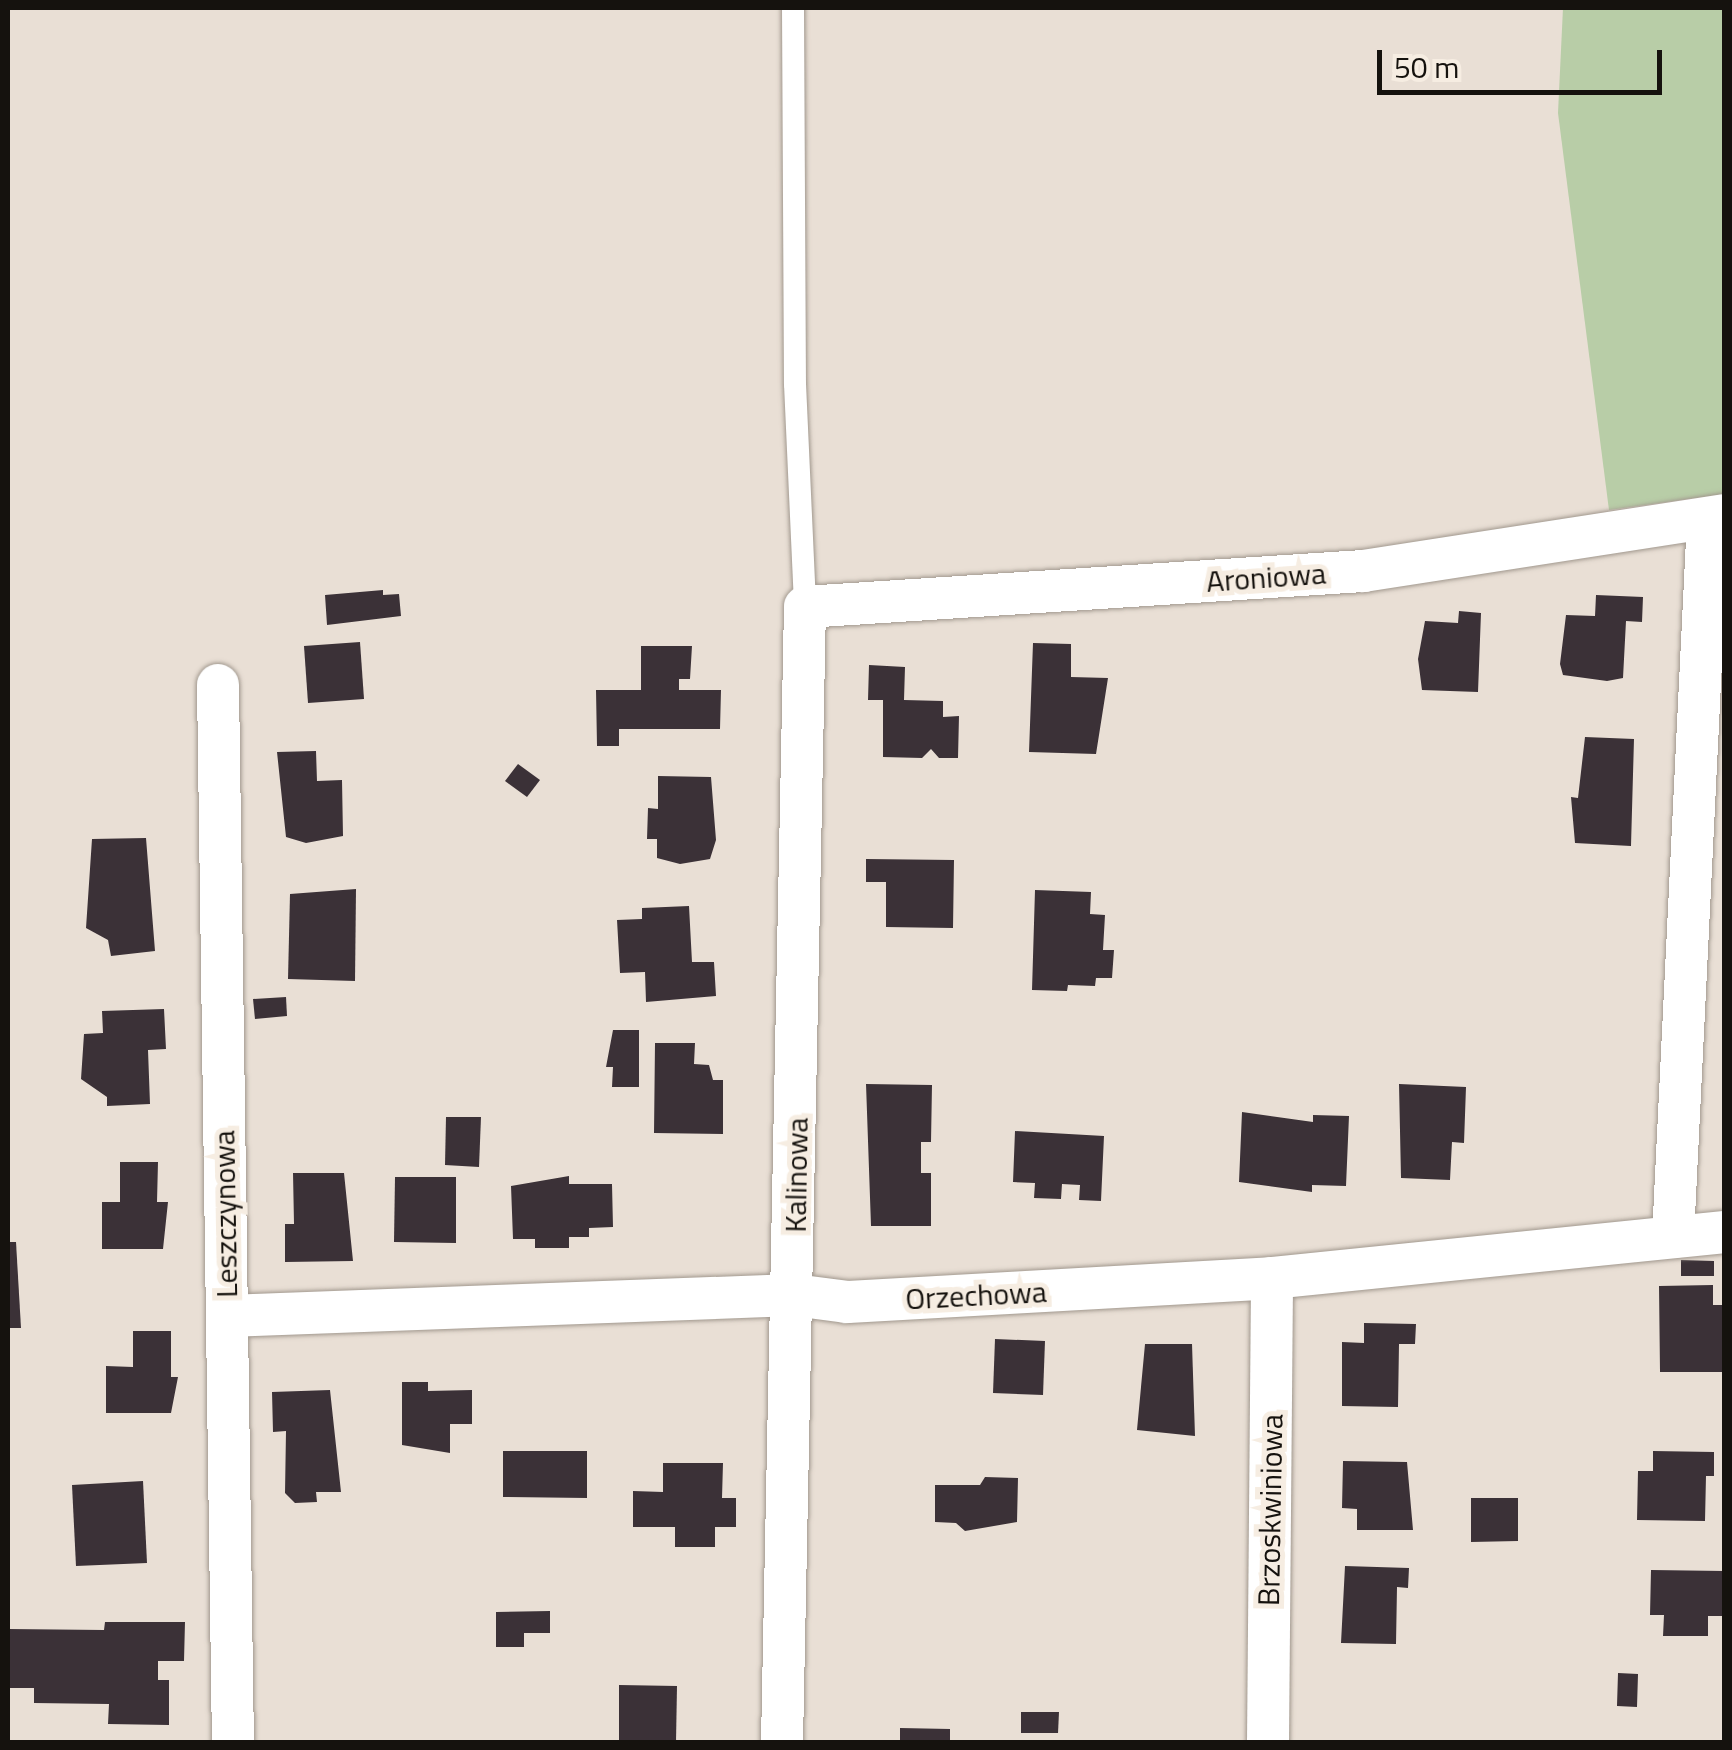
<!DOCTYPE html>
<html>
<head>
<meta charset="utf-8">
<style>
	body { margin:0 }
	#map { position:relative; width:1732px; height:1750px; overflow:hidden; background:#e9dfd5; font-family:"Titillium Web",sans-serif }
	div>[style] { position:absolute }
	[style*='--x'] { left:calc(var(--x)*1px); top:calc(var(--y)*1px); width:calc(var(--w)*1px); rotate:calc(var(--a)*1deg) }
	.green>* { inset:0; background:#b8cda7 }
	.building>* { inset:0; background:#3b3137 }
	.roads { filter:drop-shadow(0 0 2px #a1988e) drop-shadow(0 0 2px #a1988e) }
	.service>* { height:22px; margin:-11px; padding:0 11px; transform-origin:11px; border-radius:11px; background:#fff }
	.minor>* { height:42px; margin:-21px; padding:0 21px; transform-origin:21px; border-radius:21px; background:#fff }
	span { translate:-50% -50%; white-space:nowrap; text-align:center; line-height:1.15; -webkit-text-stroke:10px #f6ede2; paint-order:stroke }
	.street-label { font-size:30px; color:#15120e }
	.frame { position:absolute; inset:0; border:10px solid #15120e; pointer-events:none }
	.scale { position:absolute; left:1377px; top:50px; width:285px; height:45px; box-sizing:border-box; border:5px solid #15120e; border-top:0; padding-left:12px; font-size:30px; line-height:35px; white-space:nowrap; color:#15120e; -webkit-text-stroke:8px #f6ede2; paint-order:stroke }
</style>
</head>
<body>
<div id="map">
	<div class="green">
		<i style="clip-path:polygon(1563px 8px,1724px 8px,1724px 494px,1609px 510px,1558px 113px)"></i>
	</div>
	<div class="building">
		<i style="clip-path:polygon(383px 590px,383px 595px,399px 594px,401px 616px,327px 625px,325px 595px)"></i>
		<i style="clip-path:polygon(1596px 595px,1643px 597px,1642px 622px,1626px 621px,1623px 678px,1607px 681px,1563px 675px,1560px 664px,1566px 615px,1595px 616px)"></i>
		<i style="clip-path:polygon(1459px 611px,1481px 613px,1478px 692px,1422px 690px,1418px 659px,1425px 621px,1458px 623px)"></i>
		<i style="clip-path:polygon(360px 642px,364px 699px,308px 703px,304px 646px)"></i>
		<i style="clip-path:polygon(1033px 643px,1071px 644px,1071px 677px,1108px 678px,1096px 754px,1029px 752px)"></i>
		<i style="clip-path:polygon(641px 646px,692px 646px,690px 679px,679px 679px,679px 690px,721px 690px,720px 729px,619px 729px,619px 746px,597px 746px,596px 690px,641px 690px)"></i>
		<i style="clip-path:polygon(869px 665px,905px 667px,904px 700px,943px 701px,943px 717px,959px 716px,958px 758px,939px 758px,931px 749px,922px 758px,883px 757px,883px 700px,868px 700px)"></i>
		<i style="clip-path:polygon(1585px 737px,1634px 739px,1631px 846px,1575px 843px,1571px 797px,1578px 798px)"></i>
		<i style="clip-path:polygon(316px 751px,317px 781px,342px 780px,343px 836px,306px 843px,286px 837px,277px 752px)"></i>
		<i style="clip-path:polygon(518px 764px,540px 780px,527px 797px,505px 781px)"></i>
		<i style="clip-path:polygon(658px 776px,711px 777px,716px 840px,710px 859px,680px 864px,657px 858px,657px 839px,647px 839px,648px 808px,658px 809px)"></i>
		<i style="clip-path:polygon(146px 838px,155px 951px,111px 956px,108px 940px,86px 928px,92px 839px)"></i>
		<i style="clip-path:polygon(866px 859px,954px 860px,953px 928px,886px 927px,886px 882px,866px 882px)"></i>
		<i style="clip-path:polygon(356px 889px,355px 981px,288px 979px,290px 894px)"></i>
		<i style="clip-path:polygon(1035px 890px,1091px 892px,1090px 914px,1105px 915px,1103px 950px,1114px 950px,1112px 978px,1096px 978px,1095px 986px,1068px 985px,1067px 991px,1032px 990px)"></i>
		<i style="clip-path:polygon(689px 906px,692px 962px,714px 962px,716px 996px,646px 1002px,645px 972px,620px 973px,617px 920px,642px 919px,642px 908px)"></i>
		<i style="clip-path:polygon(286px 997px,287px 1016px,255px 1019px,253px 999px)"></i>
		<i style="clip-path:polygon(164px 1009px,166px 1049px,148px 1050px,150px 1104px,107px 1106px,107px 1097px,81px 1079px,84px 1034px,103px 1033px,102px 1011px)"></i>
		<i style="clip-path:polygon(613px 1030px,639px 1030px,639px 1087px,612px 1087px,613px 1067px,606px 1067px)"></i>
		<i style="clip-path:polygon(655px 1043px,695px 1043px,694px 1064px,709px 1065px,713px 1080px,723px 1080px,723px 1134px,654px 1133px)"></i>
		<i style="clip-path:polygon(866px 1084px,932px 1085px,931px 1142px,921px 1142px,921px 1173px,931px 1173px,931px 1226px,871px 1226px)"></i>
		<i style="clip-path:polygon(1399px 1084px,1466px 1087px,1464px 1143px,1452px 1142px,1450px 1180px,1401px 1178px)"></i>
		<i style="clip-path:polygon(1242px 1112px,1313px 1122px,1313px 1115px,1349px 1116px,1346px 1186px,1312px 1185px,1312px 1192px,1239px 1182px)"></i>
		<i style="clip-path:polygon(446px 1117px,481px 1117px,479px 1167px,445px 1165px)"></i>
		<i style="clip-path:polygon(1015px 1131px,1104px 1136px,1101px 1201px,1079px 1200px,1080px 1185px,1062px 1184px,1061px 1199px,1034px 1198px,1035px 1183px,1013px 1182px)"></i>
		<i style="clip-path:polygon(120px 1162px,158px 1162px,157px 1202px,168px 1202px,163px 1249px,102px 1249px,102px 1202px,120px 1202px)"></i>
		<i style="clip-path:polygon(293px 1173px,344px 1173px,353px 1261px,285px 1262px,285px 1224px,294px 1224px)"></i>
		<i style="clip-path:polygon(569px 1176px,569px 1184px,612px 1184px,613px 1227px,589px 1228px,589px 1237px,569px 1237px,569px 1248px,535px 1248px,535px 1239px,513px 1239px,511px 1186px)"></i>
		<i style="clip-path:polygon(395px 1177px,456px 1177px,456px 1243px,394px 1242px)"></i>
		<i style="clip-path:polygon(8px 1242px,16px 1242px,21px 1328px,8px 1328px)"></i>
		<i style="clip-path:polygon(1681px 1260px,1714px 1261px,1714px 1276px,1681px 1276px)"></i>
		<i style="clip-path:polygon(1713px 1285px,1713px 1305px,1722px 1305px,1722px 1372px,1660px 1372px,1659px 1286px)"></i>
		<i style="clip-path:polygon(1364px 1323px,1416px 1324px,1415px 1344px,1399px 1344px,1398px 1407px,1342px 1406px,1342px 1342px,1364px 1343px)"></i>
		<i style="clip-path:polygon(133px 1331px,171px 1331px,171px 1377px,178px 1377px,171px 1413px,106px 1413px,106px 1366px,133px 1367px)"></i>
		<i style="clip-path:polygon(995px 1339px,1045px 1341px,1043px 1395px,993px 1393px)"></i>
		<i style="clip-path:polygon(1145px 1344px,1192px 1344px,1195px 1436px,1137px 1430px)"></i>
		<i style="clip-path:polygon(402px 1382px,428px 1382px,428px 1391px,472px 1390px,472px 1424px,450px 1424px,450px 1453px,402px 1445px)"></i>
		<i style="clip-path:polygon(330px 1390px,341px 1492px,316px 1492px,317px 1502px,295px 1503px,285px 1493px,286px 1431px,273px 1432px,272px 1392px)"></i>
		<i style="clip-path:polygon(503px 1451px,587px 1451px,587px 1498px,503px 1497px)"></i>
		<i style="clip-path:polygon(1653px 1451px,1714px 1452px,1714px 1476px,1706px 1476px,1705px 1521px,1637px 1520px,1638px 1471px,1653px 1471px)"></i>
		<i style="clip-path:polygon(1343px 1461px,1407px 1462px,1413px 1530px,1357px 1530px,1357px 1509px,1342px 1508px)"></i>
		<i style="clip-path:polygon(663px 1463px,723px 1463px,722px 1498px,736px 1498px,736px 1527px,715px 1527px,715px 1547px,675px 1547px,675px 1527px,633px 1527px,633px 1491px,663px 1492px)"></i>
		<i style="clip-path:polygon(985px 1477px,1018px 1478px,1017px 1522px,965px 1531px,956px 1523px,935px 1522px,935px 1485px,980px 1485px)"></i>
		<i style="clip-path:polygon(143px 1481px,147px 1563px,76px 1566px,72px 1485px)"></i>
		<i style="clip-path:polygon(1471px 1498px,1518px 1498px,1518px 1541px,1471px 1542px)"></i>
		<i style="clip-path:polygon(1345px 1566px,1409px 1568px,1408px 1588px,1397px 1587px,1396px 1644px,1341px 1643px)"></i>
		<i style="clip-path:polygon(1651px 1570px,1724px 1571px,1724px 1616px,1708px 1616px,1708px 1636px,1663px 1636px,1664px 1615px,1650px 1615px)"></i>
		<i style="clip-path:polygon(550px 1611px,550px 1633px,524px 1633px,524px 1647px,496px 1647px,496px 1612px)"></i>
		<i style="clip-path:polygon(105px 1622px,185px 1622px,184px 1661px,158px 1661px,158px 1680px,169px 1680px,169px 1725px,108px 1724px,109px 1704px,34px 1703px,34px 1688px,8px 1688px,8px 1629px,104px 1630px)"></i>
		<i style="clip-path:polygon(1618px 1673px,1638px 1674px,1637px 1707px,1617px 1706px)"></i>
		<i style="clip-path:polygon(619px 1685px,677px 1686px,676px 1742px,619px 1742px)"></i>
		<i style="clip-path:polygon(1021px 1712px,1059px 1712px,1058px 1733px,1021px 1733px)"></i>
		<i style="clip-path:polygon(900px 1728px,950px 1729px,950px 1742px,900px 1742px)"></i>
	</div>
	<div class="roads">
		<div class="service">
			<i style="--x:793;--y:8;--w:376;--a:89.7"></i>
			<i style="--x:795;--y:384;--w:223;--a:87.4"></i>
		</div>
		<div class="minor">
			<i style="--x:218;--y:685;--w:1057;--a:89.19"></i>
			<i style="--x:1673;--y:1237;--w:719;--a:-87.21"></i>
			<i style="--x:227;--y:1316;--w:567;--a:-2.12"></i>
			<i style="--x:794;--y:1295;--w:53;--a:7.5"></i>
			<i style="--x:847;--y:1302;--w:426;--a:-3.2"></i>
			<i style="--x:1272;--y:1278;--w:454;--a:-5.8"></i>
			<i style="--x:782;--y:1742;--w:1135;--a:-88.84"></i>
			<i style="--x:805;--y:607;--w:559;--a:-3.69"></i>
			<i style="--x:1363;--y:571;--w:365;--a:-8.8"></i>
			<i style="--x:1268;--y:1742;--w:464;--a:-89.5"></i>
		</div>
	</div>
	<div class="street-label">
		<span style="left:1266px;top:577px;rotate:-4deg">Aroniowa</span>
		<span style="left:796px;top:1175px;rotate:-89deg">Kalinowa</span>
		<span style="left:225px;top:1214px;rotate:-91deg">Leszczynowa</span>
		<span style="left:976px;top:1295px;rotate:-3deg">Orzechowa</span>
		<span style="left:1270px;top:1510px;rotate:-89deg">Brzoskwiniowa</span>
	</div>
	<div class="frame"></div>
	<div class="scale">50 m</div>
</div>
</body>
</html>
